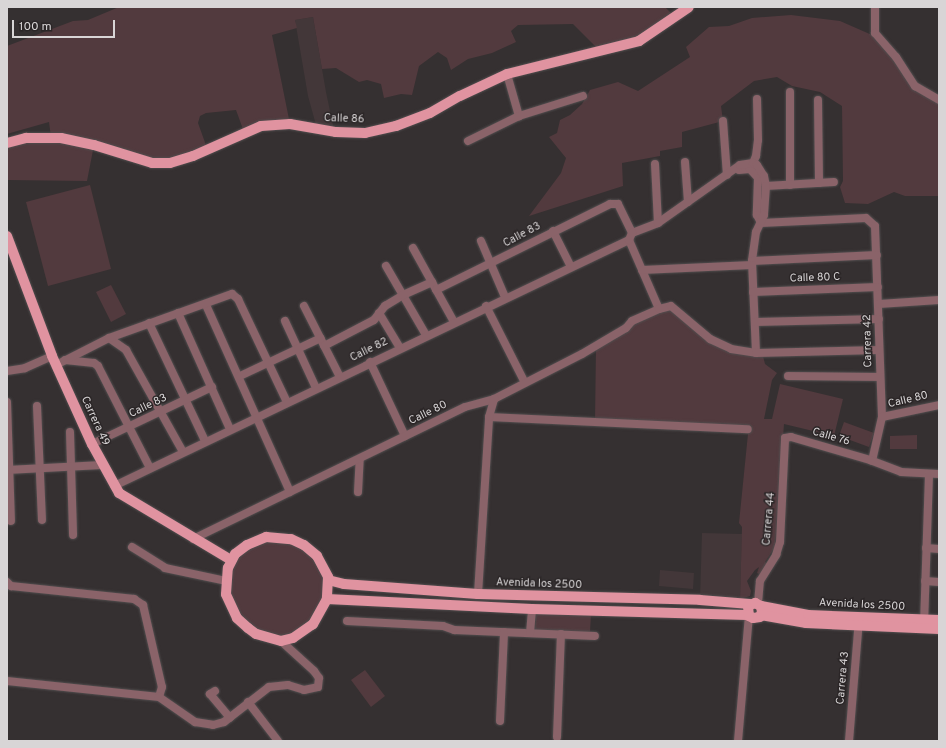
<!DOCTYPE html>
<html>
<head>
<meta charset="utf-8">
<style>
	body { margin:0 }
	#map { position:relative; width:946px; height:748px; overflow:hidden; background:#353031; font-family:Overpass,sans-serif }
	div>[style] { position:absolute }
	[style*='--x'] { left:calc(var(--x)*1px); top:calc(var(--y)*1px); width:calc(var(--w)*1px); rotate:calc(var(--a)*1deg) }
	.built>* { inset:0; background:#433739 }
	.green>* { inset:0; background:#523a3e }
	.roads { filter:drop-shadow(0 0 1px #524e4f) drop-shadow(0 0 1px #524e4f) }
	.minor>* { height:8px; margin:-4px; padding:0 4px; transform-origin:4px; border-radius:4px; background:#8a6369 }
	.major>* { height:10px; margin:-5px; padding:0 5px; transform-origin:5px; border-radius:5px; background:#e093a0 }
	span { translate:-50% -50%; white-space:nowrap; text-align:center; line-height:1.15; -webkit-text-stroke:3px #2b2627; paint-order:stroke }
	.street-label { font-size:11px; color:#d8d5d6 }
	.frame { position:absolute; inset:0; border:8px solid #d8d5d6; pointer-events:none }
	.scale { position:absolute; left:12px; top:20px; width:103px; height:18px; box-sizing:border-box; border:2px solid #d8d5d6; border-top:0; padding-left:5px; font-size:12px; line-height:14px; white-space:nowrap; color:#d8d5d6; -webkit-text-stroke:3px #2b2627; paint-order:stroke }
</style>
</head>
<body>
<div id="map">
	<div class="built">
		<i style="clip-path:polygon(313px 17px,326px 92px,334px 130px,316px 125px,308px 96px,295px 20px)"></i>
		<i style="clip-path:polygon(702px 533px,742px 534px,740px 598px,700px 600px)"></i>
		<i style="clip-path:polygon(660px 570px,694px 573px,693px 589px,659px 586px)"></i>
	</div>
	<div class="green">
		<i style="clip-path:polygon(119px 7px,665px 7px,674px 16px,656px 30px,599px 50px,573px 24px,518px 25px,511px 31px,516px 42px,492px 53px,468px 59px,451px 70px,447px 58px,438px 52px,419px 66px,412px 95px,401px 94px,384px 98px,381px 84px,367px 80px,359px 82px,336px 68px,322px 69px,313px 17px,295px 20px,297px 28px,272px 35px,290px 124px,244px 132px,236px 110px,206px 113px,200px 116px,198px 123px,207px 148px,164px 163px,94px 145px,87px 181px,7px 180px,7px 147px,51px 137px,49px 122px,7px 134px,7px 46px,73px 21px,88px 20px)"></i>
		<i style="clip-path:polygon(791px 15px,840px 21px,872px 35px,896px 57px,915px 86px,939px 103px,939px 196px,905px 196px,894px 192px,868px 204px,845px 203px,840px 187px,843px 181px,842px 106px,820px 92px,792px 86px,777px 77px,754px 81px,721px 106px,723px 121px,682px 132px,682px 147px,660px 151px,660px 156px,622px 163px,623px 186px,529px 216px,561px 173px,566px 158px,549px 137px,557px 133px,560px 120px,570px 115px,582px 104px,590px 90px,618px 82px,638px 91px,690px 57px,686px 47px,709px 27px,729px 26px,752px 18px)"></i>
		<i style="clip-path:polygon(90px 185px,111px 269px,48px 286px,26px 202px)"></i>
		<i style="clip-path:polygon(111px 285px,126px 314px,111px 322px,96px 292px)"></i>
		<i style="clip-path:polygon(671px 306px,715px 346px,762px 352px,765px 364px,777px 373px,772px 380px,764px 419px,772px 419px,780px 384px,843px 399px,834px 436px,784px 424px,775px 547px,765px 562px,768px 564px,764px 576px,757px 573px,759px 567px,755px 570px,747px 581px,751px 591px,750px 596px,740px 599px,742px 527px,739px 523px,749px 424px,748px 429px,595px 422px,596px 346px,632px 321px)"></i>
		<i style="clip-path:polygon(844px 422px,874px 433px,869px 447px,839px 436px)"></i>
		<i style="clip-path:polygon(917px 435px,917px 449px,890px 449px,890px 436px)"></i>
		<i style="clip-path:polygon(291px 539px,325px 570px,327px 599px,304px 632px,270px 639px,237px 618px,226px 581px,231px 560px,257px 540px)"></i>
		<i style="clip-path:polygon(536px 612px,591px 614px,590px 632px,535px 631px)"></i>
		<i style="clip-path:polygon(365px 670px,385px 696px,371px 707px,351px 680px)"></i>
	</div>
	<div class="roads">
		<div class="minor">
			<i style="--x:875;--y:7;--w:26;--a:90"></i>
			<i style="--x:875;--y:33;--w:32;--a:49"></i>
			<i style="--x:896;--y:57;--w:35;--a:57"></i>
			<i style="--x:915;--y:86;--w:28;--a:30"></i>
			<i style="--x:507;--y:74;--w:44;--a:74.1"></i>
			<i style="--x:790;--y:92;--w:93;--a:90"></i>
			<i style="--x:818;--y:100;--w:83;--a:89.3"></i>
			<i style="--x:723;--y:121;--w:54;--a:85.8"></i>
			<i style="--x:468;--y:141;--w:57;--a:-26.1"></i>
			<i style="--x:519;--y:116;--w:67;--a:-17.4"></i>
			<i style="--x:685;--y:162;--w:40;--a:85.7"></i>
			<i style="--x:753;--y:163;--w:8;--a:-67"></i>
			<i style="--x:756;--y:156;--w:16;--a:-83"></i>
			<i style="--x:758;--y:140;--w:41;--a:-91.4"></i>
			<i style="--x:655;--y:164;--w:59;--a:87.1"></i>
			<i style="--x:739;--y:170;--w:11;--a:-5"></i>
			<i style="--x:750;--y:169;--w:12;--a:48"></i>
			<i style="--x:758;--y:178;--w:37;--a:92"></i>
			<i style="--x:757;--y:215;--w:9;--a:63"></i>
			<i style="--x:766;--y:186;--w:68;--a:-3.4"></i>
			<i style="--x:761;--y:223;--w:105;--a:-2.7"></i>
			<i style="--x:866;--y:218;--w:12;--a:42"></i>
			<i style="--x:875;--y:226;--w:191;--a:87.9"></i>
			<i style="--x:882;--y:417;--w:45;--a:102.8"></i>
			<i style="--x:553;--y:231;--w:40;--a:63.4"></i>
			<i style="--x:632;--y:233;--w:28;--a:-21"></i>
			<i style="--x:658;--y:223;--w:100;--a:-35.3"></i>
			<i style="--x:740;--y:165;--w:13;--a:-9"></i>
			<i style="--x:753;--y:163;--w:4;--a:27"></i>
			<i style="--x:757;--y:165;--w:13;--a:58"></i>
			<i style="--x:764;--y:176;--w:10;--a:79"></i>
			<i style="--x:766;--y:186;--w:29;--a:94"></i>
			<i style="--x:764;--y:215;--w:19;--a:115"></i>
			<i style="--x:756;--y:232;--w:29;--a:98"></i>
			<i style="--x:752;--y:261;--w:92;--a:87.5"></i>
			<i style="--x:629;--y:240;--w:75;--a:66.5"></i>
			<i style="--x:481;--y:241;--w:61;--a:66.8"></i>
			<i style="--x:413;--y:248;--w:85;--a:61"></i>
			<i style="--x:752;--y:261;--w:125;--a:-2.7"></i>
			<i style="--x:386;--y:266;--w:80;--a:59.9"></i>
			<i style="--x:642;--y:270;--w:110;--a:-2.6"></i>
			<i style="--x:436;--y:290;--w:194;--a:-26.3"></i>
			<i style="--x:610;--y:204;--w:8;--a:0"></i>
			<i style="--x:618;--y:204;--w:32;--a:64"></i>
			<i style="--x:753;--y:292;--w:125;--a:-2.3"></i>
			<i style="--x:879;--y:304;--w:60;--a:-3.8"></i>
			<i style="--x:206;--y:305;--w:205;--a:65.8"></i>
			<i style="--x:304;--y:306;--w:80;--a:63.1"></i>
			<i style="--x:486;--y:306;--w:86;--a:63.1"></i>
			<i style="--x:178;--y:313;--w:127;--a:65.9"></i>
			<i style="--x:379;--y:313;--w:41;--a:59"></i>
			<i style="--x:285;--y:321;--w:74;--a:65.2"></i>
			<i style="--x:755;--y:322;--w:124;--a:-1.4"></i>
			<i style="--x:149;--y:323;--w:131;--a:64.6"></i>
			<i style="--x:109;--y:338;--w:21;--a:35"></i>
			<i style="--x:126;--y:350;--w:117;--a:60.8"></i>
			<i style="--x:324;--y:346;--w:56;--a:-27.5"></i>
			<i style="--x:374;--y:320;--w:18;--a:-52"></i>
			<i style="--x:385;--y:306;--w:21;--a:-31"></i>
			<i style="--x:403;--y:295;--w:32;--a:-24"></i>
			<i style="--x:65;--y:360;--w:29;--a:6"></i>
			<i style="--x:94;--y:363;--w:5;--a:37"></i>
			<i style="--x:98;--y:366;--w:114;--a:63"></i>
			<i style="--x:370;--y:362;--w:82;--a:64.7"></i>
			<i style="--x:56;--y:365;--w:59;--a:-27"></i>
			<i style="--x:109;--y:338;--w:131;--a:-19.7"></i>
			<i style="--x:232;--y:294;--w:8;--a:40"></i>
			<i style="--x:238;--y:299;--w:114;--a:64.6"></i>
			<i style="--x:7;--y:371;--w:18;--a:-9"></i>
			<i style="--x:25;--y:368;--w:30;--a:-24"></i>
			<i style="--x:240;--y:376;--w:89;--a:-25.1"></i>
			<i style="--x:788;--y:376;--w:92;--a:0.6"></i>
			<i style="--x:7;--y:402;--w:119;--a:88.1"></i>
			<i style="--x:37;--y:406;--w:114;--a:87.5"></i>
			<i style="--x:489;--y:417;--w:259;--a:2.7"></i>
			<i style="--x:882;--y:417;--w:58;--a:-11.9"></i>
			<i style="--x:70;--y:432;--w:103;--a:88.3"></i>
			<i style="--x:92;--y:444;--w:133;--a:-25.4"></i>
			<i style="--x:7;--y:470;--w:95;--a:-3"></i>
			<i style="--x:114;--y:486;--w:571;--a:-25.53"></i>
			<i style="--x:629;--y:240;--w:8;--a:-67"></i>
			<i style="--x:358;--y:492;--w:33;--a:-87"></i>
			<i style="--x:193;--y:539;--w:302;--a:-25.9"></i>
			<i style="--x:465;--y:407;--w:30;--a:-15"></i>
			<i style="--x:494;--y:399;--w:99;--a:-27.1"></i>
			<i style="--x:582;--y:354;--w:51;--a:-30.6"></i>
			<i style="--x:626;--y:328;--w:9;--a:-49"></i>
			<i style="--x:632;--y:321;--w:30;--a:-24"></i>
			<i style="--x:659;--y:309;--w:12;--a:-14"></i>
			<i style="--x:671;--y:306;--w:51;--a:40.2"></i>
			<i style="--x:710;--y:339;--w:23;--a:25"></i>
			<i style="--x:731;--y:349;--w:25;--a:9"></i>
			<i style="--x:756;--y:353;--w:123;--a:-1.4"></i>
			<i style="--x:132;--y:547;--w:39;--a:32"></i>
			<i style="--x:165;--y:568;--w:62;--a:12"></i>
			<i style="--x:926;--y:548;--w:13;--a:4"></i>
			<i style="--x:925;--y:581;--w:14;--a:4"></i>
			<i style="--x:7;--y:582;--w:6;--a:45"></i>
			<i style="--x:11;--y:586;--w:124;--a:6"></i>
			<i style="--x:134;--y:599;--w:11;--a:34"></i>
			<i style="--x:143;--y:605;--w:84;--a:77"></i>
			<i style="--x:162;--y:687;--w:10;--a:107"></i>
			<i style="--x:478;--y:594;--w:177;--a:-86.4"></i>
			<i style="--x:489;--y:417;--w:19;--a:-74"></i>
			<i style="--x:758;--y:603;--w:22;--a:-85"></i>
			<i style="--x:760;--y:581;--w:31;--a:-58"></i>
			<i style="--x:776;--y:555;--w:14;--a:-73"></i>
			<i style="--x:780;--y:542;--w:104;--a:-87.2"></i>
			<i style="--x:785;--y:438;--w:6;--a:-9"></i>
			<i style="--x:791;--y:437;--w:82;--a:16.2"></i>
			<i style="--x:870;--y:460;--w:33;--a:21"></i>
			<i style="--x:901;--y:472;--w:38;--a:3"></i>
			<i style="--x:347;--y:621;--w:96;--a:3"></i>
			<i style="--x:443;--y:626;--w:12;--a:20"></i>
			<i style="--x:454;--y:630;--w:141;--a:2.4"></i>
			<i style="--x:924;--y:625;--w:151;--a:-88.1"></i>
			<i style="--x:530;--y:633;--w:24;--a:-85"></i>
			<i style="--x:7;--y:681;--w:153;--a:6"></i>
			<i style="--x:159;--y:697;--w:44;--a:34.8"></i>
			<i style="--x:195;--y:722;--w:18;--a:9"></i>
			<i style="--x:213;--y:725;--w:11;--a:-15"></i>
			<i style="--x:224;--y:722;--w:57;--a:-37.9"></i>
			<i style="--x:269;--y:687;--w:19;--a:-6"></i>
			<i style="--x:288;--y:685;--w:17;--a:17"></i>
			<i style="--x:304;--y:690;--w:14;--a:-12"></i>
			<i style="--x:318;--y:687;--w:9;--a:-84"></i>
			<i style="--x:319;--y:678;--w:9;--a:-126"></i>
			<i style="--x:314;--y:671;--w:45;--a:-137.7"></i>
			<i style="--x:215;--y:691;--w:6;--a:149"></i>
			<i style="--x:210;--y:694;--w:31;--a:50"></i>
			<i style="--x:248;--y:702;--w:49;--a:52.4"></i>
			<i style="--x:500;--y:721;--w:89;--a:-87.4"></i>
			<i style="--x:557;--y:737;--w:103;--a:-87.8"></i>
			<i style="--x:738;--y:741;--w:125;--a:-85"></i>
			<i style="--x:849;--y:741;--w:121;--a:-85.3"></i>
		</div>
		<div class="major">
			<i style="--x:7;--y:143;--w:20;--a:-15"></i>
			<i style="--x:26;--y:138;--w:35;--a:0"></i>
			<i style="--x:61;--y:138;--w:34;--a:12"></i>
			<i style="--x:94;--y:145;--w:61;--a:17.2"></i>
			<i style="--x:152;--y:163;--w:18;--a:0"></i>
			<i style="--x:170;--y:163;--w:24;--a:-17"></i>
			<i style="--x:193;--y:156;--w:74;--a:-23.8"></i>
			<i style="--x:261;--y:126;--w:29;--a:-4"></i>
			<i style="--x:290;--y:124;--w:47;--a:9.9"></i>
			<i style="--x:336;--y:132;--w:29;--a:2"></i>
			<i style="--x:365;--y:133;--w:32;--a:-13"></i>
			<i style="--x:396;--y:126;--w:36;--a:-21"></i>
			<i style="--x:430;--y:113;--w:34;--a:-30"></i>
			<i style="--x:460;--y:96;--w:52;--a:-25.1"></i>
			<i style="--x:507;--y:74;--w:136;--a:-14"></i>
			<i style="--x:639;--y:41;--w:60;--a:-34.2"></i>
			<i style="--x:7;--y:236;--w:128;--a:69.4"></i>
			<i style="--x:52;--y:356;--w:97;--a:65.6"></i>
			<i style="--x:92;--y:444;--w:56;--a:61.1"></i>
			<i style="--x:119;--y:493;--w:131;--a:30.9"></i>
			<i style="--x:266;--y:537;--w:25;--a:5"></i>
			<i style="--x:291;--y:539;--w:14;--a:25"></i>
			<i style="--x:304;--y:545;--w:17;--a:40"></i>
			<i style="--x:317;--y:556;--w:24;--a:62"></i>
			<i style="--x:328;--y:577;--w:22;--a:93"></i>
			<i style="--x:327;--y:599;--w:29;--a:119"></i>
			<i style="--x:313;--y:624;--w:24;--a:145"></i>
			<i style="--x:293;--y:638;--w:12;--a:166"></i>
			<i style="--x:281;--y:641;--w:26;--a:-164"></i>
			<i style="--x:256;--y:634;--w:10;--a:-143"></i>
			<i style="--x:248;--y:628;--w:15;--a:-138"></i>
			<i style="--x:237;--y:618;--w:26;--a:-115"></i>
			<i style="--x:226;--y:594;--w:26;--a:-86"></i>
			<i style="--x:228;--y:568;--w:16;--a:-63"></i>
			<i style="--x:235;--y:554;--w:15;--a:-37"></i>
			<i style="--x:247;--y:545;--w:21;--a:-23"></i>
			<i style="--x:328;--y:580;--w:16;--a:14"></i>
			<i style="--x:344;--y:584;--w:134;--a:4.3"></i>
			<i style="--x:478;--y:594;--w:222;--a:1.5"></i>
			<i style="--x:700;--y:600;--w:50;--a:4.6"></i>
			<i style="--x:327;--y:599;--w:205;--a:2.8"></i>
			<i style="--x:532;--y:609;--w:215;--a:1.6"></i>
			<i style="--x:761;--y:606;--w:6;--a:81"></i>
			<i style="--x:762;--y:612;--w:5;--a:112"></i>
			<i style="--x:760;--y:617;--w:7;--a:172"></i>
			<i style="--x:753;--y:618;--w:4;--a:-153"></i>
			<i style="--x:749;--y:616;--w:10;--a:-96"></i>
			<i style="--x:748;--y:606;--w:8;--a:-23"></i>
			<i style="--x:755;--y:603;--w:7;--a:27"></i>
			<i style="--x:761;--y:606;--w:48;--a:10.8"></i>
			<i style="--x:808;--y:615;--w:131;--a:2.2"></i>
			<i style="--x:761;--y:615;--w:46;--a:10.1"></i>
			<i style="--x:806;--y:623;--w:133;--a:2.6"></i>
		</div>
	</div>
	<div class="street-label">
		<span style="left:344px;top:119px;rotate:2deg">Calle 86</span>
		<span style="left:522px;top:235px;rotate:-28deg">Calle 83</span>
		<span style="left:815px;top:278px;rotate:-2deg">Calle 80 C</span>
		<span style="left:868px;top:341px;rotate:-91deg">Carrera 42</span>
		<span style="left:369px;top:350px;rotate:-26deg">Calle 82</span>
		<span style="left:908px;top:400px;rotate:-13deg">Calle 80</span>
		<span style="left:148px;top:406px;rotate:-26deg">Calle 83</span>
		<span style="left:428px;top:413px;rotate:-26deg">Calle 80</span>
		<span style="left:95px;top:421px;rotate:65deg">Carrera 49</span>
		<span style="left:831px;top:437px;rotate:16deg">Calle 76</span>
		<span style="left:769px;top:519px;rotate:-85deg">Carrera 44</span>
		<span style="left:539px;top:584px;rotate:2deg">Avenida los 2500</span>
		<span style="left:862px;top:605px;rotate:3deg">Avenida los 2500</span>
		<span style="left:843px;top:678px;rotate:-85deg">Carrera 43</span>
	</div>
	<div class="frame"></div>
	<div class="scale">100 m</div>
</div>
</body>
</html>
